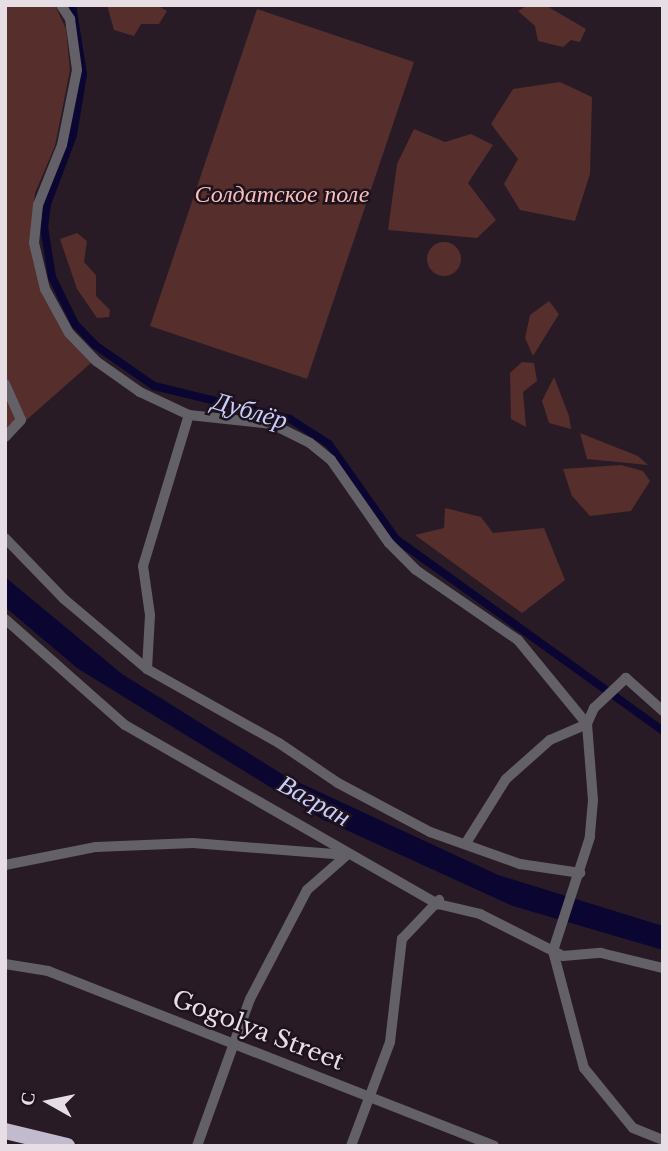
<!DOCTYPE html>
<html>
<head>
<meta charset="utf-8">
<style>
	body { margin:0 }
	#map { position:relative; width:668px; height:1151px; overflow:hidden; background:#281b26; font-family:"Libre Baskerville",serif }
	div>[style] { position:absolute }
	[style*='--x'] { left:calc(var(--x)*1px); top:calc(var(--y)*1px); width:calc(var(--w)*1px); rotate:calc(var(--a)*1deg) }
	.green>* { inset:0; background:#562e2b }
	.round { border-radius:50% }
	.water>* { inset:0; background:#0a0631 }
	.canal>* { height:8px; margin:-4px; padding:0 4px; transform-origin:4px; border-radius:4px; background:#0a0631 }
	.minor>* { height:10px; margin:-5px; padding:0 5px; transform-origin:5px; border-radius:5px; background:#636067 }
	.highway>* { height:16px; margin:-8px; padding:0 8px; transform-origin:8px; border-radius:8px; background:#c2bacd }
	span { translate:-50% -50%; white-space:nowrap; text-align:center; line-height:1.15; -webkit-text-stroke:5px #1e121c; paint-order:stroke }
	.park-label { font-size:24px; color:#f8bfba; font-style:italic }
	.street-label { font-size:24px; color:#e7dee5 }
	.water-label { font-size:26px; color:#c7cefe; font-style:italic }
	.frame { position:absolute; inset:0; border:7px solid #e7dee5; pointer-events:none }
	.north { position:absolute; left:14px; top:1067px; width:70px; height:70px; -webkit-text-stroke:5px #1e121c; paint-order:stroke; rotate:279deg; font-size:19px; font-weight:700; line-height:28px; text-align:center; color:#e7dee5 }
	.north::after { content:''; display:block; margin:auto; width:24px; height:32px; background:#e7dee5; clip-path:polygon(50% 0,100% 100%,50% 72%,0 100%) }
</style>
</head>
<body>
<div id="map">
	<div class="green">
		<i style="clip-path:polygon(5px 5px,55px 5px,66px 29px,70px 70px,55px 146px,35px 193px,31px 236px,45px 300px,92px 362px,5px 439px)"></i>
		<i style="clip-path:polygon(107px 5px,157px 5px,167px 11px,159px 24px,141px 24px,134px 36px,114px 30px)"></i>
		<i style="clip-path:polygon(528px 5px,545px 5px,586px 29px,580px 42px,571px 40px,563px 47px,538px 41px,535px 26px,518px 11px)"></i>
		<i style="clip-path:polygon(257px 9px,414px 62px,307px 379px,150px 326px)"></i>
		<i style="clip-path:polygon(560px 82px,592px 97px,590px 174px,575px 221px,520px 210px,504px 184px,518px 159px,491px 124px,513px 89px)"></i>
		<i style="clip-path:polygon(414px 129px,445px 142px,471px 134px,493px 145px,468px 183px,496px 220px,477px 238px,388px 230px,397px 164px)"></i>
		<i style="clip-path:polygon(77px 233px,87px 241px,84px 262px,96px 275px,96px 296px,110px 310px,109px 317px,97px 318px,77px 289px,60px 239px)"></i>
		<i class="round" style="left:427px;top:242px;width:34px;height:34px"></i>
		<i style="clip-path:polygon(549px 301px,559px 314px,533px 356px,525px 338px,530px 315px)"></i>
		<i style="clip-path:polygon(522px 362px,534px 363px,537px 381px,523px 392px,526px 427px,511px 419px,510px 373px)"></i>
		<i style="clip-path:polygon(554px 377px,569px 416px,571px 429px,549px 423px,542px 401px)"></i>
		<i style="clip-path:polygon(580px 433px,638px 456px,648px 465px,587px 459px)"></i>
		<i style="clip-path:polygon(621px 465px,643px 471px,650px 481px,631px 511px,590px 516px,572px 496px,563px 469px)"></i>
		<i style="clip-path:polygon(445px 508px,481px 517px,493px 533px,544px 528px,565px 580px,522px 613px,415px 535px,444px 528px)"></i>
	</div>
	<div class="water">
		<i style="clip-path:polygon(5px 577px,122px 674px,285px 776px,498px 875px,663px 926px,663px 950px,513px 906px,322px 819px,77px 668px,5px 607px)"></i>
	</div>
	<div class="canal">
		<i style="--x:72;--y:5;--w:70;--a:80.9"></i>
		<i style="--x:83;--y:74;--w:62;--a:99.3"></i>
		<i style="--x:73;--y:135;--w:74;--a:110.6"></i>
		<i style="--x:47;--y:204;--w:23;--a:97"></i>
		<i style="--x:44;--y:227;--w:51;--a:80.9"></i>
		<i style="--x:52;--y:277;--w:52;--a:63.9"></i>
		<i style="--x:75;--y:324;--w:29;--a:46"></i>
		<i style="--x:95;--y:345;--w:72;--a:34.8"></i>
		<i style="--x:154;--y:386;--w:140;--a:13.6"></i>
		<i style="--x:290;--y:419;--w:46;--a:32.7"></i>
		<i style="--x:329;--y:444;--w:116;--a:54.8"></i>
		<i style="--x:396;--y:539;--w:329;--a:35.7"></i>
	</div>
	<div class="minor">
		<i style="--x:61;--y:5;--w:17;--a:57"></i>
		<i style="--x:70;--y:19;--w:51;--a:82.2"></i>
		<i style="--x:77;--y:70;--w:76;--a:101.3"></i>
		<i style="--x:62;--y:145;--w:65;--a:111.8"></i>
		<i style="--x:38;--y:205;--w:38;--a:96"></i>
		<i style="--x:34;--y:243;--w:47;--a:76.6"></i>
		<i style="--x:45;--y:289;--w:50;--a:61.4"></i>
		<i style="--x:69;--y:333;--w:39;--a:46"></i>
		<i style="--x:96;--y:361;--w:54;--a:35.2"></i>
		<i style="--x:140;--y:392;--w:54;--a:25.1"></i>
		<i style="--x:189;--y:415;--w:83;--a:6.2"></i>
		<i style="--x:272;--y:424;--w:42;--a:26.6"></i>
		<i style="--x:310;--y:443;--w:27;--a:39"></i>
		<i style="--x:331;--y:460;--w:101;--a:55.1"></i>
		<i style="--x:389;--y:543;--w:38;--a:45"></i>
		<i style="--x:416;--y:570;--w:124;--a:34.5"></i>
		<i style="--x:518;--y:640;--w:109;--a:50.6"></i>
		<i style="--x:5;--y:384;--w:39;--a:66"></i>
		<i style="--x:21;--y:420;--w:23;--a:133"></i>
		<i style="--x:5;--y:538;--w:85;--a:46"></i>
		<i style="--x:64;--y:599;--w:109;--a:40.1"></i>
		<i style="--x:147;--y:669;--w:151;--a:29.3"></i>
		<i style="--x:279;--y:743;--w:71;--a:34.1"></i>
		<i style="--x:338;--y:783;--w:104;--a:28"></i>
		<i style="--x:430;--y:832;--w:96;--a:19.6"></i>
		<i style="--x:520;--y:864;--w:61;--a:8.5"></i>
		<i style="--x:5;--y:619;--w:160;--a:41.5"></i>
		<i style="--x:125;--y:725;--w:361;--a:29.8"></i>
		<i style="--x:438;--y:904;--w:43;--a:13.4"></i>
		<i style="--x:480;--y:914;--w:93;--a:26.8"></i>
		<i style="--x:563;--y:956;--w:38;--a:-5"></i>
		<i style="--x:601;--y:953;--w:64;--a:13.6"></i>
		<i style="--x:147;--y:669;--w:54;--a:-86.8"></i>
		<i style="--x:150;--y:615;--w:49;--a:-98.1"></i>
		<i style="--x:143;--y:566;--w:158;--a:-73.1"></i>
		<i style="--x:663;--y:711;--w:50;--a:-138.3"></i>
		<i style="--x:626;--y:678;--w:44;--a:136.8"></i>
		<i style="--x:594;--y:708;--w:17;--a:114"></i>
		<i style="--x:587;--y:724;--w:76;--a:85.5"></i>
		<i style="--x:593;--y:800;--w:37;--a:95"></i>
		<i style="--x:590;--y:837;--w:120;--a:108"></i>
		<i style="--x:553;--y:951;--w:121;--a:75.2"></i>
		<i style="--x:584;--y:1068;--w:77;--a:50.8"></i>
		<i style="--x:633;--y:1128;--w:32;--a:22"></i>
		<i style="--x:466;--y:843;--w:75;--a:-58"></i>
		<i style="--x:506;--y:779;--w:59;--a:-41.6"></i>
		<i style="--x:550;--y:740;--w:40;--a:-23.4"></i>
		<i style="--x:5;--y:865;--w:93;--a:-11.2"></i>
		<i style="--x:96;--y:847;--w:97;--a:-2.4"></i>
		<i style="--x:193;--y:843;--w:151;--a:4.5"></i>
		<i style="--x:5;--y:964;--w:44;--a:9.2"></i>
		<i style="--x:48;--y:971;--w:479;--a:21.4"></i>
		<i style="--x:197;--y:1146;--w:156;--a:-70.2"></i>
		<i style="--x:250;--y:999;--w:47;--a:-62.4"></i>
		<i style="--x:272;--y:957;--w:76;--a:-62.4"></i>
		<i style="--x:307;--y:890;--w:53;--a:-41.2"></i>
		<i style="--x:351;--y:1146;--w:111;--a:-69.4"></i>
		<i style="--x:390;--y:1042;--w:104;--a:-83.4"></i>
		<i style="--x:402;--y:939;--w:54;--a:-46.5"></i>
	</div>
	<div class="highway">
		<i style="--x:5;--y:1131;--w:64;--a:13.6"></i>
	</div>
	<div class="park-label">
		<span style="left:282px;top:194px">Солдатское поле</span>
	</div>
	<div class="street-label">
		<span style="left:258px;top:1030px;rotate:21deg">Gogolya Street</span>
	</div>
	<div class="water-label">
		<span style="left:250px;top:411px;rotate:16deg">Дублёр</span>
		<span style="left:314px;top:801px;rotate:29deg">Вагран</span>
	</div>
	<div class="frame"></div>
	<div class="north">С</div>
</div>
</body>
</html>
